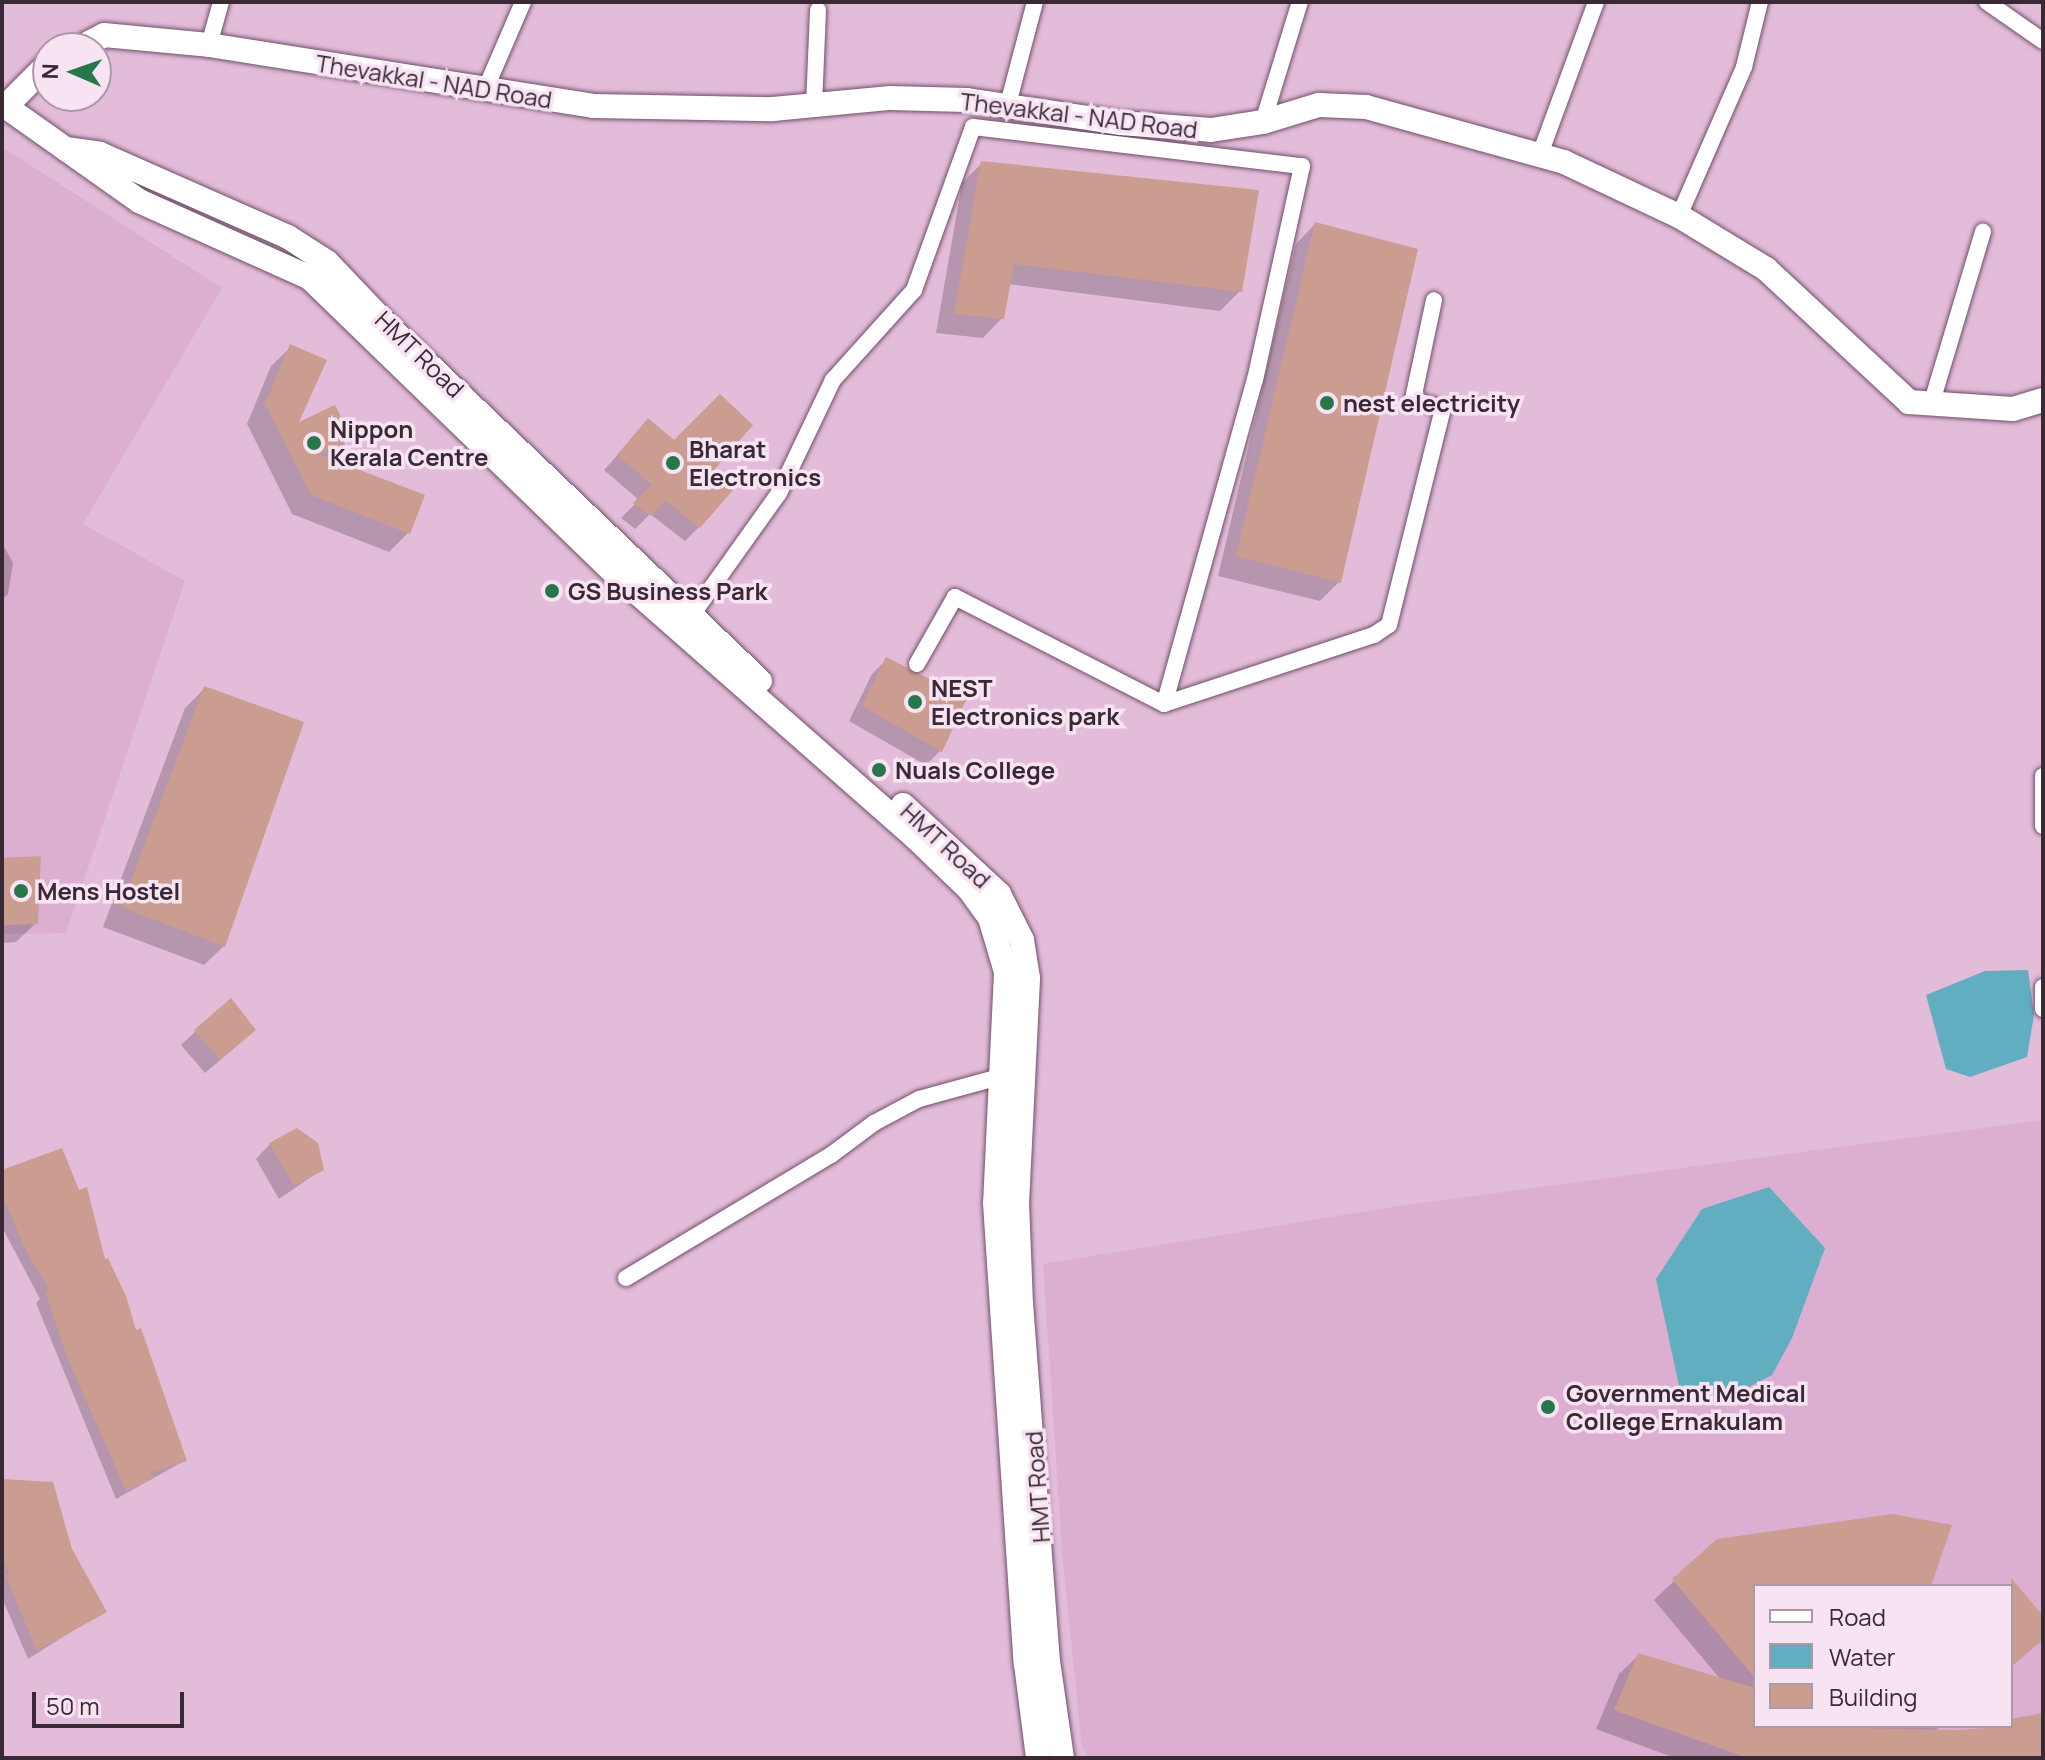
<!DOCTYPE html>
<html>
<head>
<meta charset="utf-8">
<style>
	body { margin:0 }
	#map { position:relative; width:2045px; height:1760px; overflow:hidden; background:#e3bcda; font-family:Manrope,sans-serif }
	div>[style] { position:absolute }
	[style*='--x'] { left:calc(var(--x)*1px); top:calc(var(--y)*1px); width:calc(var(--w)*1px); rotate:calc(var(--a)*1deg) }
	.built>* { inset:0; background:#dcafd2 }
	.water>* { inset:0; background:#60aec0 }
	.shadow>* { inset:0; background:#0003 }
	.building>* { inset:0; background:#cb9c90 }
	.roads { filter:drop-shadow(0 0 2px #704f69) drop-shadow(0 0 2px #704f69) }
	.street>* { height:16px; margin:-8px; padding:0 8px; transform-origin:8px; border-radius:8px; background:#fff }
	.secondary>* { height:24px; margin:-12px; padding:0 12px; transform-origin:12px; border-radius:12px; background:#fff }
	.dots>* { width:22px; height:22px; translate:-50% -50%; box-sizing:border-box; border:4px solid #f7e3f2; border-radius:50% }
	span { translate:-50% -50%; white-space:nowrap; text-align:center; line-height:1.15; -webkit-text-stroke:7px #f7e3f2; paint-order:stroke }
	.street-label { font-size:24px; color:#382934 }
	.poi-label { font-size:24px; color:#382934; font-weight:700 }
	.left { translate:0 -50%; text-align:left }
	.frame { position:absolute; inset:0; border:4px solid #382934; pointer-events:none }
	.legend { position:absolute; left:1753px; top:1584px; width:260px; height:144px; box-sizing:border-box; background:#f7e3f2; border:2px solid #ab99a6; margin:0; padding:10px 14px; list-style:none; font-size:24px; color:#382934 }
	.legend li { display:flex; align-items:center; gap:16px; height:40px }
	.legend b { width:40px; border:2px solid #ab99a6 }
	.north { position:absolute; left:32px; top:32px; width:80px; height:80px; box-sizing:border-box; background:#f7e3f2; border:2px solid #ab99a6; border-radius:50%; rotate:272deg; font-size:22px; font-weight:700; line-height:32px; text-align:center; color:#382934 }
	.north::after { content:''; display:block; margin:auto; width:28px; height:36px; background:#267749; clip-path:polygon(50% 0,100% 100%,50% 72%,0 100%) }
	.scale { position:absolute; left:32px; top:1692px; width:152px; height:36px; box-sizing:border-box; border:4px solid #382934; border-top:0; padding-left:10px; font-size:24px; line-height:28px; white-space:nowrap; color:#382934; -webkit-text-stroke:6px #f7e3f2; paint-order:stroke }
</style>
</head>
<body>
<div id="map">
	<div class="built">
		<i style="clip-path:polygon(2px 147px,222px 288px,83px 524px,185px 581px,66px 933px,2px 934px)"></i>
		<i style="clip-path:polygon(evenodd,2043px 1120px,2043px 1758px,1088px 1758px,1082px 1748px,1062px 1550px,1043px 1264px,1405px 1205px,2043px 1120px,1755px 1586px,2011px 1586px,2011px 1726px,1755px 1726px,1755px 1586px)"></i>
	</div>
	<div class="water">
		<i style="clip-path:polygon(2028px 970px,2034px 1015px,2027px 1057px,1970px 1077px,1946px 1069px,1926px 995px,1985px 971px)"></i>
		<i style="clip-path:polygon(1769px 1187px,1825px 1248px,1792px 1338px,1772px 1375px,1733px 1395px,1681px 1395px,1656px 1279px,1702px 1209px)"></i>
	</div>
	<div class="shadow">
		<i style="clip-path:polygon(982px 163px,1240px 291px,1220px 311px,1008px 284px,1002px 318px,983px 338px,936px 333px,962px 183px)"></i>
		<i style="clip-path:polygon(1315px 224px,1339px 582px,1320px 601px,1218px 576px,1296px 244px)"></i>
		<i style="clip-path:polygon(291px 347px,295px 426px,350px 439px,328px 460px,408px 533px,389px 552px,292px 514px,247px 424px,271px 366px)"></i>
		<i style="clip-path:polygon(648px 421px,711px 470px,699px 527px,685px 541px,650px 514px,635px 529px,621px 518px,639px 500px,604px 470px)"></i>
		<i style="clip-path:polygon(2px 543px,13px 563px,8px 594px,2px 600px)"></i>
		<i style="clip-path:polygon(887px 659px,940px 751px,926px 765px,849px 721px,872px 674px)"></i>
		<i style="clip-path:polygon(204px 689px,224px 946px,204px 965px,103px 927px,185px 708px)"></i>
		<i style="clip-path:polygon(2px 860px,36px 923px,16px 942px,2px 943px)"></i>
		<i style="clip-path:polygon(196px 1031px,239px 1044px,205px 1073px,181px 1045px)"></i>
		<i style="clip-path:polygon(270px 1144px,321px 1170px,279px 1199px,256px 1159px)"></i>
		<i style="clip-path:polygon(2px 1172px,135px 1333px,184px 1461px,116px 1499px,36px 1303px,40px 1299px,2px 1227px)"></i>
		<i style="clip-path:polygon(2px 1496px,104px 1611px,28px 1659px,2px 1598px)"></i>
		<i style="clip-path:polygon(1674px 1581px,1928px 1586px,1755px 1586px,1755px 1726px,1941px 1726px,1926px 1738px,2011px 1726px,2011px 1721px,2043px 1715px,2043px 1758px,1675px 1758px,1596px 1729px,1619px 1674px,1639px 1655px,1721px 1680px,1654px 1600px)"></i>
	</div>
	<div class="building">
		<i style="clip-path:polygon(981px 161px,1259px 190px,1242px 292px,1014px 264px,1004px 319px,954px 314px)"></i>
		<i style="clip-path:polygon(1315px 222px,1418px 249px,1341px 583px,1236px 556px)"></i>
		<i style="clip-path:polygon(290px 344px,327px 360px,299px 422px,335px 405px,352px 439px,318px 454px,425px 495px,410px 534px,311px 495px,265px 404px)"></i>
		<i style="clip-path:polygon(720px 394px,753px 425px,714px 470px,733px 490px,700px 528px,666px 501px,651px 516px,633px 503px,652px 485px,617px 455px,648px 418px,674px 440px)"></i>
		<i style="clip-path:polygon(886px 657px,967px 698px,942px 752px,862px 706px)"></i>
		<i style="clip-path:polygon(204px 686px,304px 722px,225px 947px,121px 907px)"></i>
		<i style="clip-path:polygon(41px 856px,38px 924px,2px 925px,2px 858px)"></i>
		<i style="clip-path:polygon(231px 998px,256px 1030px,220px 1060px,194px 1030px)"></i>
		<i style="clip-path:polygon(297px 1128px,318px 1143px,324px 1170px,294px 1186px,269px 1143px)"></i>
		<i style="clip-path:polygon(62px 1148px,79px 1190px,87px 1187px,105px 1259px,108px 1258px,126px 1296px,136px 1330px,141px 1328px,187px 1461px,151px 1472px,154px 1478px,126px 1491px,66px 1355px,45px 1292px,50px 1289px,26px 1251px,2px 1194px,2px 1170px)"></i>
		<i style="clip-path:polygon(2px 1479px,53px 1482px,72px 1549px,107px 1612px,37px 1651px,5px 1575px,9px 1573px,2px 1556px)"></i>
		<i style="clip-path:polygon(1892px 1514px,1952px 1525px,1931px 1586px,1755px 1586px,1755px 1678px,1672px 1579px,1717px 1539px)"></i>
		<i style="clip-path:polygon(2011px 1578px,2043px 1616px,2043px 1640px,2011px 1667px)"></i>
		<i style="clip-path:polygon(1638px 1653px,1755px 1688px,1755px 1726px,1959px 1730px,2011px 1726px,2011px 1719px,2043px 1713px,2043px 1758px,1747px 1758px,1614px 1710px)"></i>
	</div>
	<div class="roads">
		<div class="street">
			<i style="--x:1987;--y:2;--w:68;--a:34.9"></i>
			<i style="--x:209;--y:45;--w:45;--a:-74.4"></i>
			<i style="--x:485;--y:90;--w:96;--a:-66.6"></i>
			<i style="--x:814;--y:106;--w:96;--a:-87.6"></i>
			<i style="--x:1007;--y:108;--w:110;--a:-75.2"></i>
			<i style="--x:1263;--y:122;--w:126;--a:-72.9"></i>
			<i style="--x:1539;--y:157;--w:165;--a:-69.8"></i>
			<i style="--x:1679;--y:216;--w:163;--a:-66.4"></i>
			<i style="--x:1744;--y:67;--w:67;--a:-76.2"></i>
			<i style="--x:1931;--y:405;--w:181;--a:-73.3"></i>
			<i style="--x:692;--y:615;--w:150;--a:-54.5"></i>
			<i style="--x:779;--y:493;--w:125;--a:-64.5"></i>
			<i style="--x:833;--y:380;--w:121;--a:-48"></i>
			<i style="--x:914;--y:290;--w:173;--a:-70.1"></i>
			<i style="--x:973;--y:127;--w:331;--a:6.8"></i>
			<i style="--x:1302;--y:166;--w:218;--a:102.4"></i>
			<i style="--x:1255;--y:379;--w:337;--a:105.6"></i>
			<i style="--x:1164;--y:704;--w:235;--a:-152.9"></i>
			<i style="--x:955;--y:597;--w:77;--a:119.6"></i>
			<i style="--x:1164;--y:704;--w:221;--a:-18.2"></i>
			<i style="--x:1374;--y:635;--w:18;--a:-34"></i>
			<i style="--x:1389;--y:625;--w:223;--a:-76"></i>
			<i style="--x:1443;--y:409;--w:32;--a:-162"></i>
			<i style="--x:1413;--y:399;--w:101;--a:-78"></i>
			<i style="--x:2043;--y:776;--w:50;--a:90"></i>
			<i style="--x:2043;--y:987;--w:22;--a:90"></i>
			<i style="--x:626;--y:1278;--w:239;--a:-31"></i>
			<i style="--x:831;--y:1155;--w:54;--a:-36.7"></i>
			<i style="--x:874;--y:1123;--w:51;--a:-28.1"></i>
			<i style="--x:919;--y:1099;--w:87;--a:-15.3"></i>
		</div>
		<div class="secondary">
			<i style="--x:79;--y:48;--w:28;--a:-27"></i>
			<i style="--x:104;--y:35;--w:105;--a:5.4"></i>
			<i style="--x:209;--y:45;--w:389;--a:9"></i>
			<i style="--x:593;--y:106;--w:180;--a:1"></i>
			<i style="--x:773;--y:109;--w:118;--a:-5.4"></i>
			<i style="--x:890;--y:98;--w:77;--a:1.5"></i>
			<i style="--x:967;--y:100;--w:156;--a:8.5"></i>
			<i style="--x:1121;--y:123;--w:90;--a:4.4"></i>
			<i style="--x:1211;--y:130;--w:53;--a:-8.7"></i>
			<i style="--x:1263;--y:122;--w:59;--a:-16.9"></i>
			<i style="--x:1319;--y:105;--w:47;--a:2.4"></i>
			<i style="--x:1366;--y:107;--w:205;--a:15.5"></i>
			<i style="--x:1564;--y:162;--w:127;--a:25.2"></i>
			<i style="--x:1679;--y:216;--w:102;--a:31.3"></i>
			<i style="--x:1766;--y:269;--w:195;--a:42.9"></i>
			<i style="--x:1909;--y:402;--w:104;--a:3.9"></i>
			<i style="--x:2013;--y:409;--w:31;--a:-17"></i>
			<i style="--x:2;--y:104;--w:168;--a:35.3"></i>
			<i style="--x:139;--y:201;--w:188;--a:24.2"></i>
			<i style="--x:310;--y:278;--w:429;--a:44.1"></i>
			<i style="--x:618;--y:576;--w:395;--a:41.3"></i>
			<i style="--x:915;--y:837;--w:75;--a:43.9"></i>
			<i style="--x:969;--y:889;--w:36;--a:54"></i>
			<i style="--x:990;--y:918;--w:56;--a:73.5"></i>
			<i style="--x:1006;--y:972;--w:231;--a:92.7"></i>
			<i style="--x:995;--y:1203;--w:462;--a:86.2"></i>
			<i style="--x:1026;--y:1664;--w:95;--a:82.7"></i>
			<i style="--x:6;--y:106;--w:59;--a:-45"></i>
			<i style="--x:66;--y:149;--w:34;--a:8"></i>
			<i style="--x:100;--y:154;--w:206;--a:23.8"></i>
			<i style="--x:288;--y:237;--w:46;--a:32.7"></i>
			<i style="--x:327;--y:262;--w:86;--a:46.4"></i>
			<i style="--x:386;--y:324;--w:517;--a:43.67"></i>
			<i style="--x:903;--y:805;--w:131;--a:42.8"></i>
			<i style="--x:999;--y:894;--w:51;--a:63.4"></i>
			<i style="--x:1022;--y:940;--w:39;--a:81"></i>
			<i style="--x:1028;--y:979;--w:222;--a:92.8"></i>
			<i style="--x:1017;--y:1201;--w:102;--a:87.8"></i>
			<i style="--x:1021;--y:1303;--w:359;--a:85.7"></i>
			<i style="--x:1048;--y:1661;--w:98;--a:81.8"></i>
		</div>
	</div>
	<div class="dots">
		<i style="left:1327px;top:403px;background:#267749"></i>
		<i style="left:314px;top:443px;background:#267749"></i>
		<i style="left:673px;top:463px;background:#267749"></i>
		<i style="left:552px;top:591px;background:#267749"></i>
		<i style="left:915px;top:702px;background:#267749"></i>
		<i style="left:879px;top:770px;background:#267749"></i>
		<i style="left:21px;top:891px;background:#267749"></i>
		<i style="left:1548px;top:1407px;background:#267749"></i>
	</div>
	<div class="street-label">
		<span style="left:434px;top:81px;rotate:9deg">Thevakkal - NAD Road</span>
		<span style="left:1079px;top:115px;rotate:7deg">Thevakkal - NAD Road</span>
		<span style="left:420px;top:354px;rotate:44deg">HMT Road</span>
		<span style="left:946px;top:845px;rotate:43deg">HMT Road</span>
		<span style="left:1037px;top:1487px;rotate:-94deg">HMT Road</span>
	</div>
	<div class="poi-label">
		<span class="left" style="left:1343px;top:403px">nest electricity</span>
		<span class="left" style="left:330px;top:443px">Nippon<br>Kerala Centre</span>
		<span class="left" style="left:689px;top:463px">Bharat<br>Electronics</span>
		<span class="left" style="left:568px;top:591px">GS Business Park</span>
		<span class="left" style="left:931px;top:702px">NEST<br>Electronics park</span>
		<span class="left" style="left:895px;top:770px">Nuals College</span>
		<span class="left" style="left:37px;top:891px">Mens Hostel</span>
		<span class="left" style="left:1566px;top:1407px">Government Medical<br>College Ernakulam</span>
	</div>
	<div class="frame"></div>
	<ul class="legend">
	<li><b style="height:10px;background:#fff"></b>Road</li>
	<li><b style="height:22px;background:#60aec0"></b>Water</li>
	<li><b style="height:22px;background:#cb9c90"></b>Building</li>
	</ul>
	<div class="north">N</div>
	<div class="scale">50 m</div>
</div>
</body>
</html>
